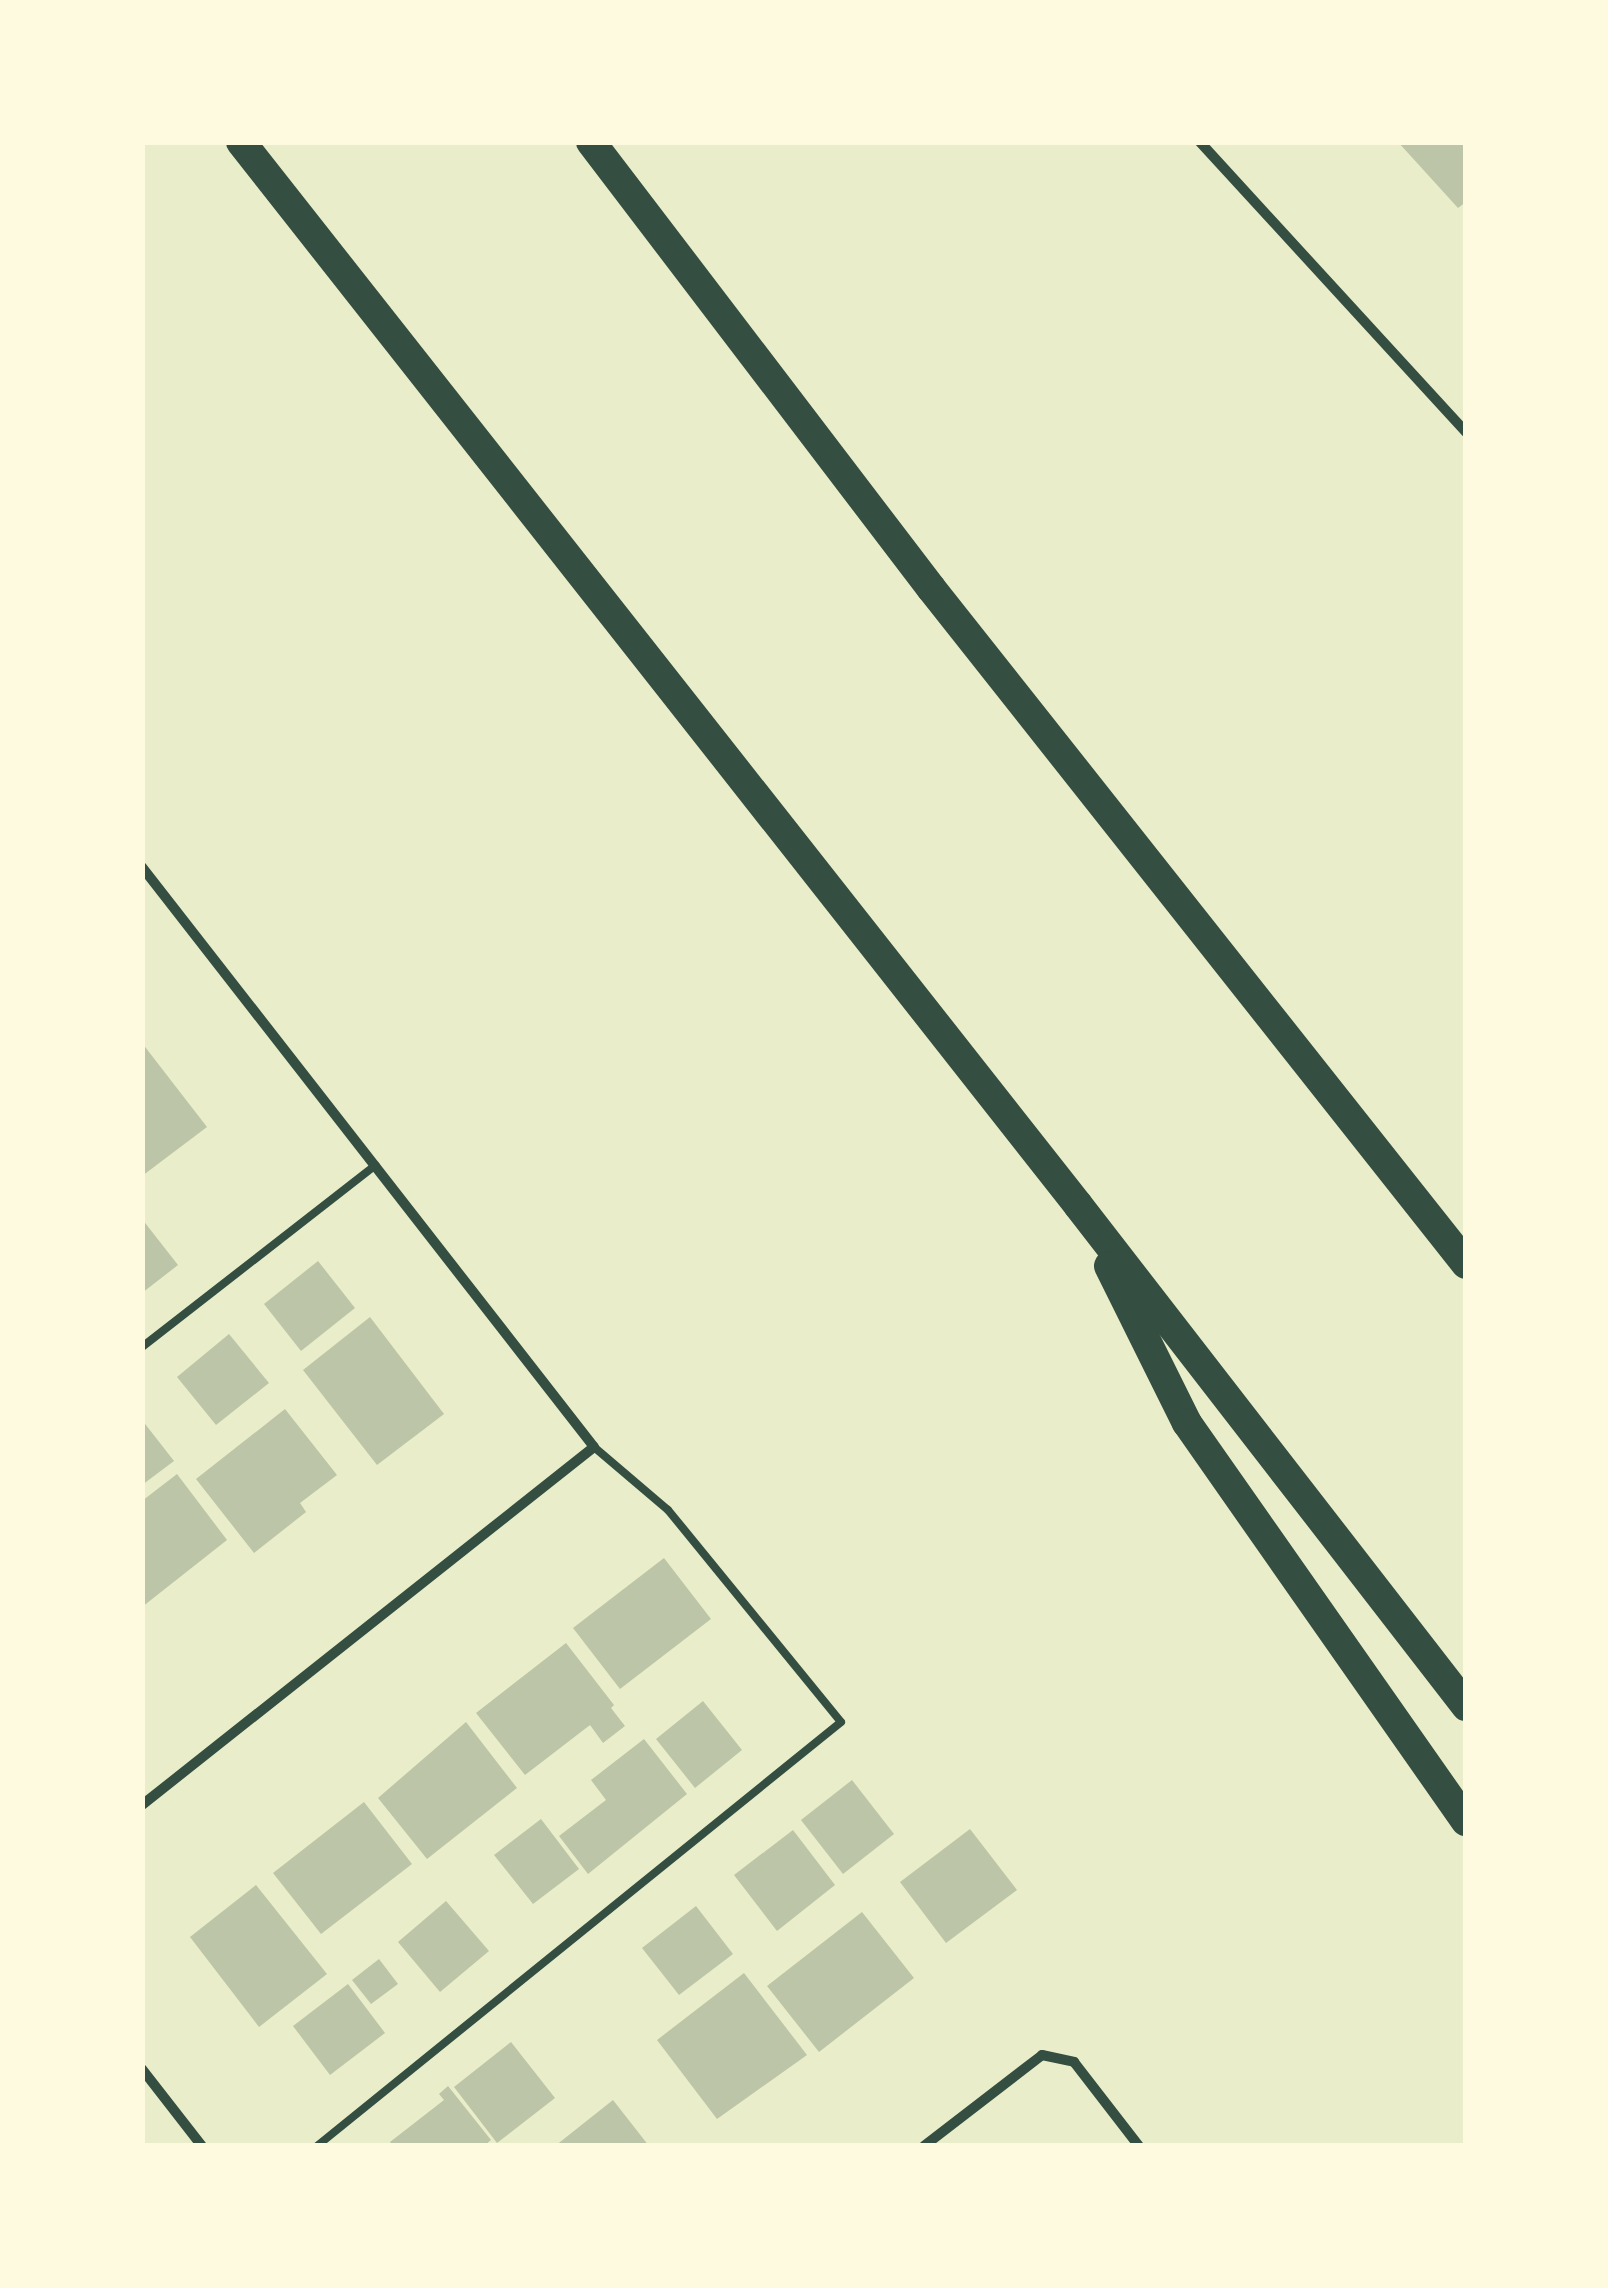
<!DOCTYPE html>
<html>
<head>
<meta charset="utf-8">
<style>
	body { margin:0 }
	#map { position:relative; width:1608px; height:2288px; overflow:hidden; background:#e9edc9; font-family:"Sofia Sans Condensed",sans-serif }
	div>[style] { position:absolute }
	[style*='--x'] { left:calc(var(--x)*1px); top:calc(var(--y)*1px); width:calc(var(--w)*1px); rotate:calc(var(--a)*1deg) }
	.building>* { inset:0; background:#bcc5a7 }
	.service>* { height:8px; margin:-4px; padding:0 4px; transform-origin:4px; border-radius:4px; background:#344e41 }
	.minor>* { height:10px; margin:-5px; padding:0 5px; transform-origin:5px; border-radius:5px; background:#344e41 }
	.motorway>* { height:30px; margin:-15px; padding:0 15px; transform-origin:15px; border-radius:15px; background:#344e41 }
	span { translate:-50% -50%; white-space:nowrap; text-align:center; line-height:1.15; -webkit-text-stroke:9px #fefae0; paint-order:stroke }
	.frame { position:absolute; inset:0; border:145px solid #fefae0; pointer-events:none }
</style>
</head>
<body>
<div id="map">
	<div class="building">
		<i style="clip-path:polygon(1398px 142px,1466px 142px,1466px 202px,1458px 208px)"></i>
		<i style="clip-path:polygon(142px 1043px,207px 1127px,142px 1176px)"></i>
		<i style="clip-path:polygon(142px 1219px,178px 1265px,142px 1293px)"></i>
		<i style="clip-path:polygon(318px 1261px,355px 1308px,301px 1351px,264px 1304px)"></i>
		<i style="clip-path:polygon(370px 1317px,444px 1414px,377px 1465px,303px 1370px)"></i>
		<i style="clip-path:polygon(229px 1334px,269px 1383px,216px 1425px,177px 1377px)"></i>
		<i style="clip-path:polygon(285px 1409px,337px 1475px,300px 1503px,306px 1512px,254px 1553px,196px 1479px)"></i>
		<i style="clip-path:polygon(142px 1420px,174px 1461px,142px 1485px)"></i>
		<i style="clip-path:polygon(177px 1474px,227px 1540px,142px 1607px,142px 1501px)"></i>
		<i style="clip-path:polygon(664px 1558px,711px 1619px,620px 1689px,573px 1628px)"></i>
		<i style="clip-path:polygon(566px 1643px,614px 1705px,611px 1708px,625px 1726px,603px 1743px,590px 1725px,525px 1775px,476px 1713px)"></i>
		<i style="clip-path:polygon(703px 1701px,742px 1750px,695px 1788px,656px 1739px)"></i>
		<i style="clip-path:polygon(466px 1722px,517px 1788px,427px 1859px,378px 1798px)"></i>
		<i style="clip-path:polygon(644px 1739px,687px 1794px,588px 1874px,559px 1836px,606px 1800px,591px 1780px)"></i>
		<i style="clip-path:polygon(852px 1780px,894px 1834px,843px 1874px,801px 1820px)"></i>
		<i style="clip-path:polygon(364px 1802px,412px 1864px,321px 1934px,273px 1873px)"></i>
		<i style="clip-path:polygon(541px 1819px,579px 1869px,533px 1904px,494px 1855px)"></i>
		<i style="clip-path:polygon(970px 1829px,1017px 1890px,946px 1943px,900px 1882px)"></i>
		<i style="clip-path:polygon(793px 1830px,835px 1885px,777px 1931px,734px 1875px)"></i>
		<i style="clip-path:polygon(256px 1885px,327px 1974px,259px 2027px,190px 1937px)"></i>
		<i style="clip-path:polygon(446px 1901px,489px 1951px,440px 1992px,398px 1942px)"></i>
		<i style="clip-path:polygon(696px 1906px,733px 1954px,679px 1995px,642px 1948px)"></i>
		<i style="clip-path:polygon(862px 1912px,914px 1978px,819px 2052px,767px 1986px)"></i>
		<i style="clip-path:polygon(379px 1959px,398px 1984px,371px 2004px,352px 1980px)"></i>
		<i style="clip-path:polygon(744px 1973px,807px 2055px,717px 2119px,657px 2040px)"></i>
		<i style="clip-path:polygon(348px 1984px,385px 2033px,330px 2075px,293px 2026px)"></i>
		<i style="clip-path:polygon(511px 2042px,555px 2098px,497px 2143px,454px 2087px)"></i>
		<i style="clip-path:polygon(448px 2086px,491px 2140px,484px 2146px,393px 2146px,390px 2142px,444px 2100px,439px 2094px)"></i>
		<i style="clip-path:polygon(613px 2100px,649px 2146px,555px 2146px)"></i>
	</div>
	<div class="service">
		<i style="--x:142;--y:1347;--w:296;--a:-37.9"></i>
		<i style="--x:317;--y:2146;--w:674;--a:-38.98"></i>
		<i style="--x:841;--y:1722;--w:274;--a:-129.2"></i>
		<i style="--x:668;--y:1510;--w:97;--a:-139.6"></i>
	</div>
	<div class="minor">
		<i style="--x:1200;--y:142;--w:394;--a:47.5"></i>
		<i style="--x:142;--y:867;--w:735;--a:52.07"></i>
		<i style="--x:594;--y:1447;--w:577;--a:141.62"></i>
		<i style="--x:142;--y:2069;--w:98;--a:52.1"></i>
		<i style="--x:924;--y:2146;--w:149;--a:-37.6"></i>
		<i style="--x:1042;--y:2055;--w:33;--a:12"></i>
		<i style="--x:1074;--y:2062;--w:106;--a:52.3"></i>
	</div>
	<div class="motorway">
		<i style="--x:241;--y:142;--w:1353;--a:51.78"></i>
		<i style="--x:1078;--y:1205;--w:634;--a:52.24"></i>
		<i style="--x:591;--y:142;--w:561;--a:52.68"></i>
		<i style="--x:931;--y:588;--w:862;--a:51.64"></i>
		<i style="--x:1109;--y:1266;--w:175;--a:63.6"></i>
		<i style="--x:1187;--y:1423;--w:486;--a:55"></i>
	</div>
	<div class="frame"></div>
</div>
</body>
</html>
